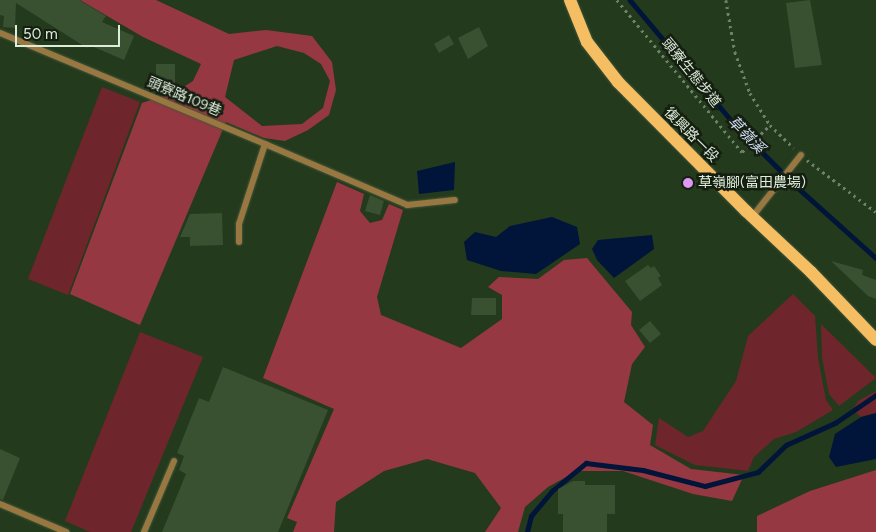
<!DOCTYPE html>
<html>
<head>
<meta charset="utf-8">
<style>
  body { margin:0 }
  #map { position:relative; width:876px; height:532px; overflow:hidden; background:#243a1d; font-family:Figtree,"Noto Sans TC",sans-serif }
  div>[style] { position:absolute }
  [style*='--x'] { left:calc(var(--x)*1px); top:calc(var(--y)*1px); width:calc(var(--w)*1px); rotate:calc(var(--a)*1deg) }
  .green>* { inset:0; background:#6f252c }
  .forest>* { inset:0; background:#963841 }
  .water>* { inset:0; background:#001539 }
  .stream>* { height:4.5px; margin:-2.25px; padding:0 2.25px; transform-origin:2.25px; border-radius:2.25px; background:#001539 }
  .building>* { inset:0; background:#395031 }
  .path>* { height:2.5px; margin-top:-1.25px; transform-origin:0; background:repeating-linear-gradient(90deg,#6f8269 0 2.5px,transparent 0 6.5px) }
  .roads { filter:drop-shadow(0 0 1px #42563b) drop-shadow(0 0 1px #42563b) }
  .service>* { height:6px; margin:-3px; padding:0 3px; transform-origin:3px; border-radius:3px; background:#997741 }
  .primary>* { height:12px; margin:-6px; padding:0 6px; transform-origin:6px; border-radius:6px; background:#f5be62 }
  .dots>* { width:14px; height:14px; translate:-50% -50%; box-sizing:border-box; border:2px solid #141e11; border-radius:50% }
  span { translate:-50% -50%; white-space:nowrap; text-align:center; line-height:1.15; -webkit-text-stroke:5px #141e11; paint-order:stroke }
  .street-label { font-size:14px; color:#deecda }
  .poi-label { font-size:14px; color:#deecda }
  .left { translate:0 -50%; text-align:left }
  .water-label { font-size:15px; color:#cfdcf0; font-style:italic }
  .scale { position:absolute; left:15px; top:25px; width:105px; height:22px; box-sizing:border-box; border:2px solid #deecda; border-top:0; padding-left:6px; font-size:15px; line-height:18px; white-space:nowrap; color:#deecda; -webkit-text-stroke:4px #141e11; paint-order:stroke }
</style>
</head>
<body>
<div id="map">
  <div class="green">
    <i style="clip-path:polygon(102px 87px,140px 102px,68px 295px,28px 279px)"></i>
    <i style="clip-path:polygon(793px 294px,815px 316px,818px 358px,826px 400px,833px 410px,796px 432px,774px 439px,754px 457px,748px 471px,695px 465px,655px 445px,659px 418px,688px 437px,703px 431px,736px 381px,748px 336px)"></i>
    <i style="clip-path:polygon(821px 324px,876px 378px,839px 406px,829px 394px,822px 358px)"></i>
    <i style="clip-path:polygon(140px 332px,203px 357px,131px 532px,90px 532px,65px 521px)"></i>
    <i style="clip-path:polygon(876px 391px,876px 413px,861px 417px,853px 410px,858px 401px)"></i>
  </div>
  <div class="forest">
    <i style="clip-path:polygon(evenodd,80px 0,156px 0,229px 34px,266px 30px,312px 36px,332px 62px,336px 90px,329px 115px,308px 130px,285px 141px,264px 138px,226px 122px,140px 325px,70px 294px,142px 103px,177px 91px,193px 81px,201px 64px,143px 37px,80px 0,277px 46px,304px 53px,321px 64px,330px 81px,323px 108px,302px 124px,262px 126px,225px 97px,234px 60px,277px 46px)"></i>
    <i style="clip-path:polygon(337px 182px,364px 194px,360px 211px,370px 223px,382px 220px,389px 204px,403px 210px,377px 297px,381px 315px,461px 348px,502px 319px,502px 295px,488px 287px,499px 277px,538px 279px,564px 260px,587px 258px,632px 312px,631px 325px,645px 347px,632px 364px,624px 402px,653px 425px,650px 445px,691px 469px,744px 475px,732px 501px,693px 494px,623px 471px,577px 471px,548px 487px,525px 507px,518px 532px,485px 532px,501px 508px,475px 473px,427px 459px,384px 471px,336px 502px,334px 532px,293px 532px,297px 522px,287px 518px,334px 409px,263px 378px)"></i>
    <i style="clip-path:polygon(876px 470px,876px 532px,757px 532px,757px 516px,810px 491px)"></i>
  </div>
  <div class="water">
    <i style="clip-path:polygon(455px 162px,454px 190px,419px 194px,417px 171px)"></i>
    <i style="clip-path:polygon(552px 217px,577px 227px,580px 244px,536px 274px,501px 271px,467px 260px,464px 242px,475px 232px,496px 237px,510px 226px)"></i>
    <i style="clip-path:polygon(652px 235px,654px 249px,614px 278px,597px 260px,592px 249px,598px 240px)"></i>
    <i style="clip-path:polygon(876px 413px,876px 459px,836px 467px,829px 457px,835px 434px,861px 417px)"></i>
  </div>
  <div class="stream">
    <i style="--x:630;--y:0;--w:165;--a:49.9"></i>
    <i style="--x:736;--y:126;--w:86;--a:45"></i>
    <i style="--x:797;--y:187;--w:106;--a:41.9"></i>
    <i style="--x:527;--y:532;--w:16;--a:-76"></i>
    <i style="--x:531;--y:516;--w:33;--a:-50"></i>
    <i style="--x:552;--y:491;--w:44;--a:-39.5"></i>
    <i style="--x:586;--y:463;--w:57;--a:7"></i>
    <i style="--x:643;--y:470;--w:64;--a:14.5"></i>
    <i style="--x:705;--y:486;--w:55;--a:-14.8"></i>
    <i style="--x:758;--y:472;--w:39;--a:-44"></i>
    <i style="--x:786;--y:445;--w:54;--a:-24.2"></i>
    <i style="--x:835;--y:423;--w:50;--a:-34.3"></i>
  </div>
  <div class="building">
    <i style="clip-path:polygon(0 0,79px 0,106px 16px,102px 22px,134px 36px,124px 60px,89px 45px,87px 48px,16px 3px,15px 28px,3px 27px,4px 16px,0 15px)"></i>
    <i style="clip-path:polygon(810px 0,822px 65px,795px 68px,786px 3px)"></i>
    <i style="clip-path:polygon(479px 27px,488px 46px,468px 59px,458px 38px)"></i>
    <i style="clip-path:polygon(449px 35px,454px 44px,439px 53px,434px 44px)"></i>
    <i style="clip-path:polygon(156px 64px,175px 64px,175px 88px,156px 88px)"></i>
    <i style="clip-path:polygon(370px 195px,384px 201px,380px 215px,365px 211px)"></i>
    <i style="clip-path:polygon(222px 213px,223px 245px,190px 246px,190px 237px,180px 237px,190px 214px)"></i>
    <i style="clip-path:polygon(831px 261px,863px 270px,862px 275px,876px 280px,876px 299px,868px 296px)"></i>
    <i style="clip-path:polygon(648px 265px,651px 268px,654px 266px,661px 276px,658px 278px,662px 285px,640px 301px,625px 281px)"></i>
    <i style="clip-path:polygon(472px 298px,496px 298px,496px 315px,471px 315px)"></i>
    <i style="clip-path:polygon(650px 321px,661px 334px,650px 343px,639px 330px)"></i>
    <i style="clip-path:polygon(223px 367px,328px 410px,278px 532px,162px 532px,186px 474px,179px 470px,184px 456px,177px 453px,199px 398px,209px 402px)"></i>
    <i style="clip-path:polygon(0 449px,20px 458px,3px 500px,0 499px)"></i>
    <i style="clip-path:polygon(573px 481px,585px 481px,585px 485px,615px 485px,615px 514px,607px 514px,607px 532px,563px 532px,563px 514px,558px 514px,558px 489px)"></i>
  </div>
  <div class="path">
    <i style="--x:617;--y:0;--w:197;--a:50.6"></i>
    <i style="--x:742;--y:152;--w:39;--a:-44"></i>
    <i style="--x:726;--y:0;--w:53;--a:80.2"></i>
    <i style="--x:735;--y:52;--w:44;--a:69.9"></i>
    <i style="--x:750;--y:93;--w:38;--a:58"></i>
    <i style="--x:770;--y:125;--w:33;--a:44"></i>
    <i style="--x:807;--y:160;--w:86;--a:37"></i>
  </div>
  <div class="roads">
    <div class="service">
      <i style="--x:0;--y:33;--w:287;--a:22.7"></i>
      <i style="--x:265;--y:144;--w:84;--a:108"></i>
      <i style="--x:239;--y:224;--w:18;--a:90"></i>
      <i style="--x:265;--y:144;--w:155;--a:23.2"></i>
      <i style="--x:407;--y:205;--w:48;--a:-5.9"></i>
      <i style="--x:752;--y:217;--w:79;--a:-51.7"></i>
      <i style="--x:0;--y:504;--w:72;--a:23"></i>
      <i style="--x:144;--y:532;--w:77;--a:-67.1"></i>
    </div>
    <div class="primary">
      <i style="--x:570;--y:0;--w:45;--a:68"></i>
      <i style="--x:587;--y:42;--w:51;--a:52.2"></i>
      <i style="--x:618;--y:82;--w:182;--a:45.2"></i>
      <i style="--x:746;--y:211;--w:89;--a:43.2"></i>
      <i style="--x:811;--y:272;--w:94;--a:46.3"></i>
    </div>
  </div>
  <div class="dots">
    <i style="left:688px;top:183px;background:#de98f3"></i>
  </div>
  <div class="street-label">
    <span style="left:691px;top:73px;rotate:51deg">頭寮生態步道</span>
    <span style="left:184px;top:97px;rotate:23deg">頭寮路109巷</span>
    <span style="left:691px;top:135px;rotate:45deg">復興路一段</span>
  </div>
  <div class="poi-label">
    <span class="left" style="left:698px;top:183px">草嶺腳(富田農場)</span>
  </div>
  <div class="water-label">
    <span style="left:746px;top:135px;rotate:46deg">草嶺溪</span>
  </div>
  <div class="scale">50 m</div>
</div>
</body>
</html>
